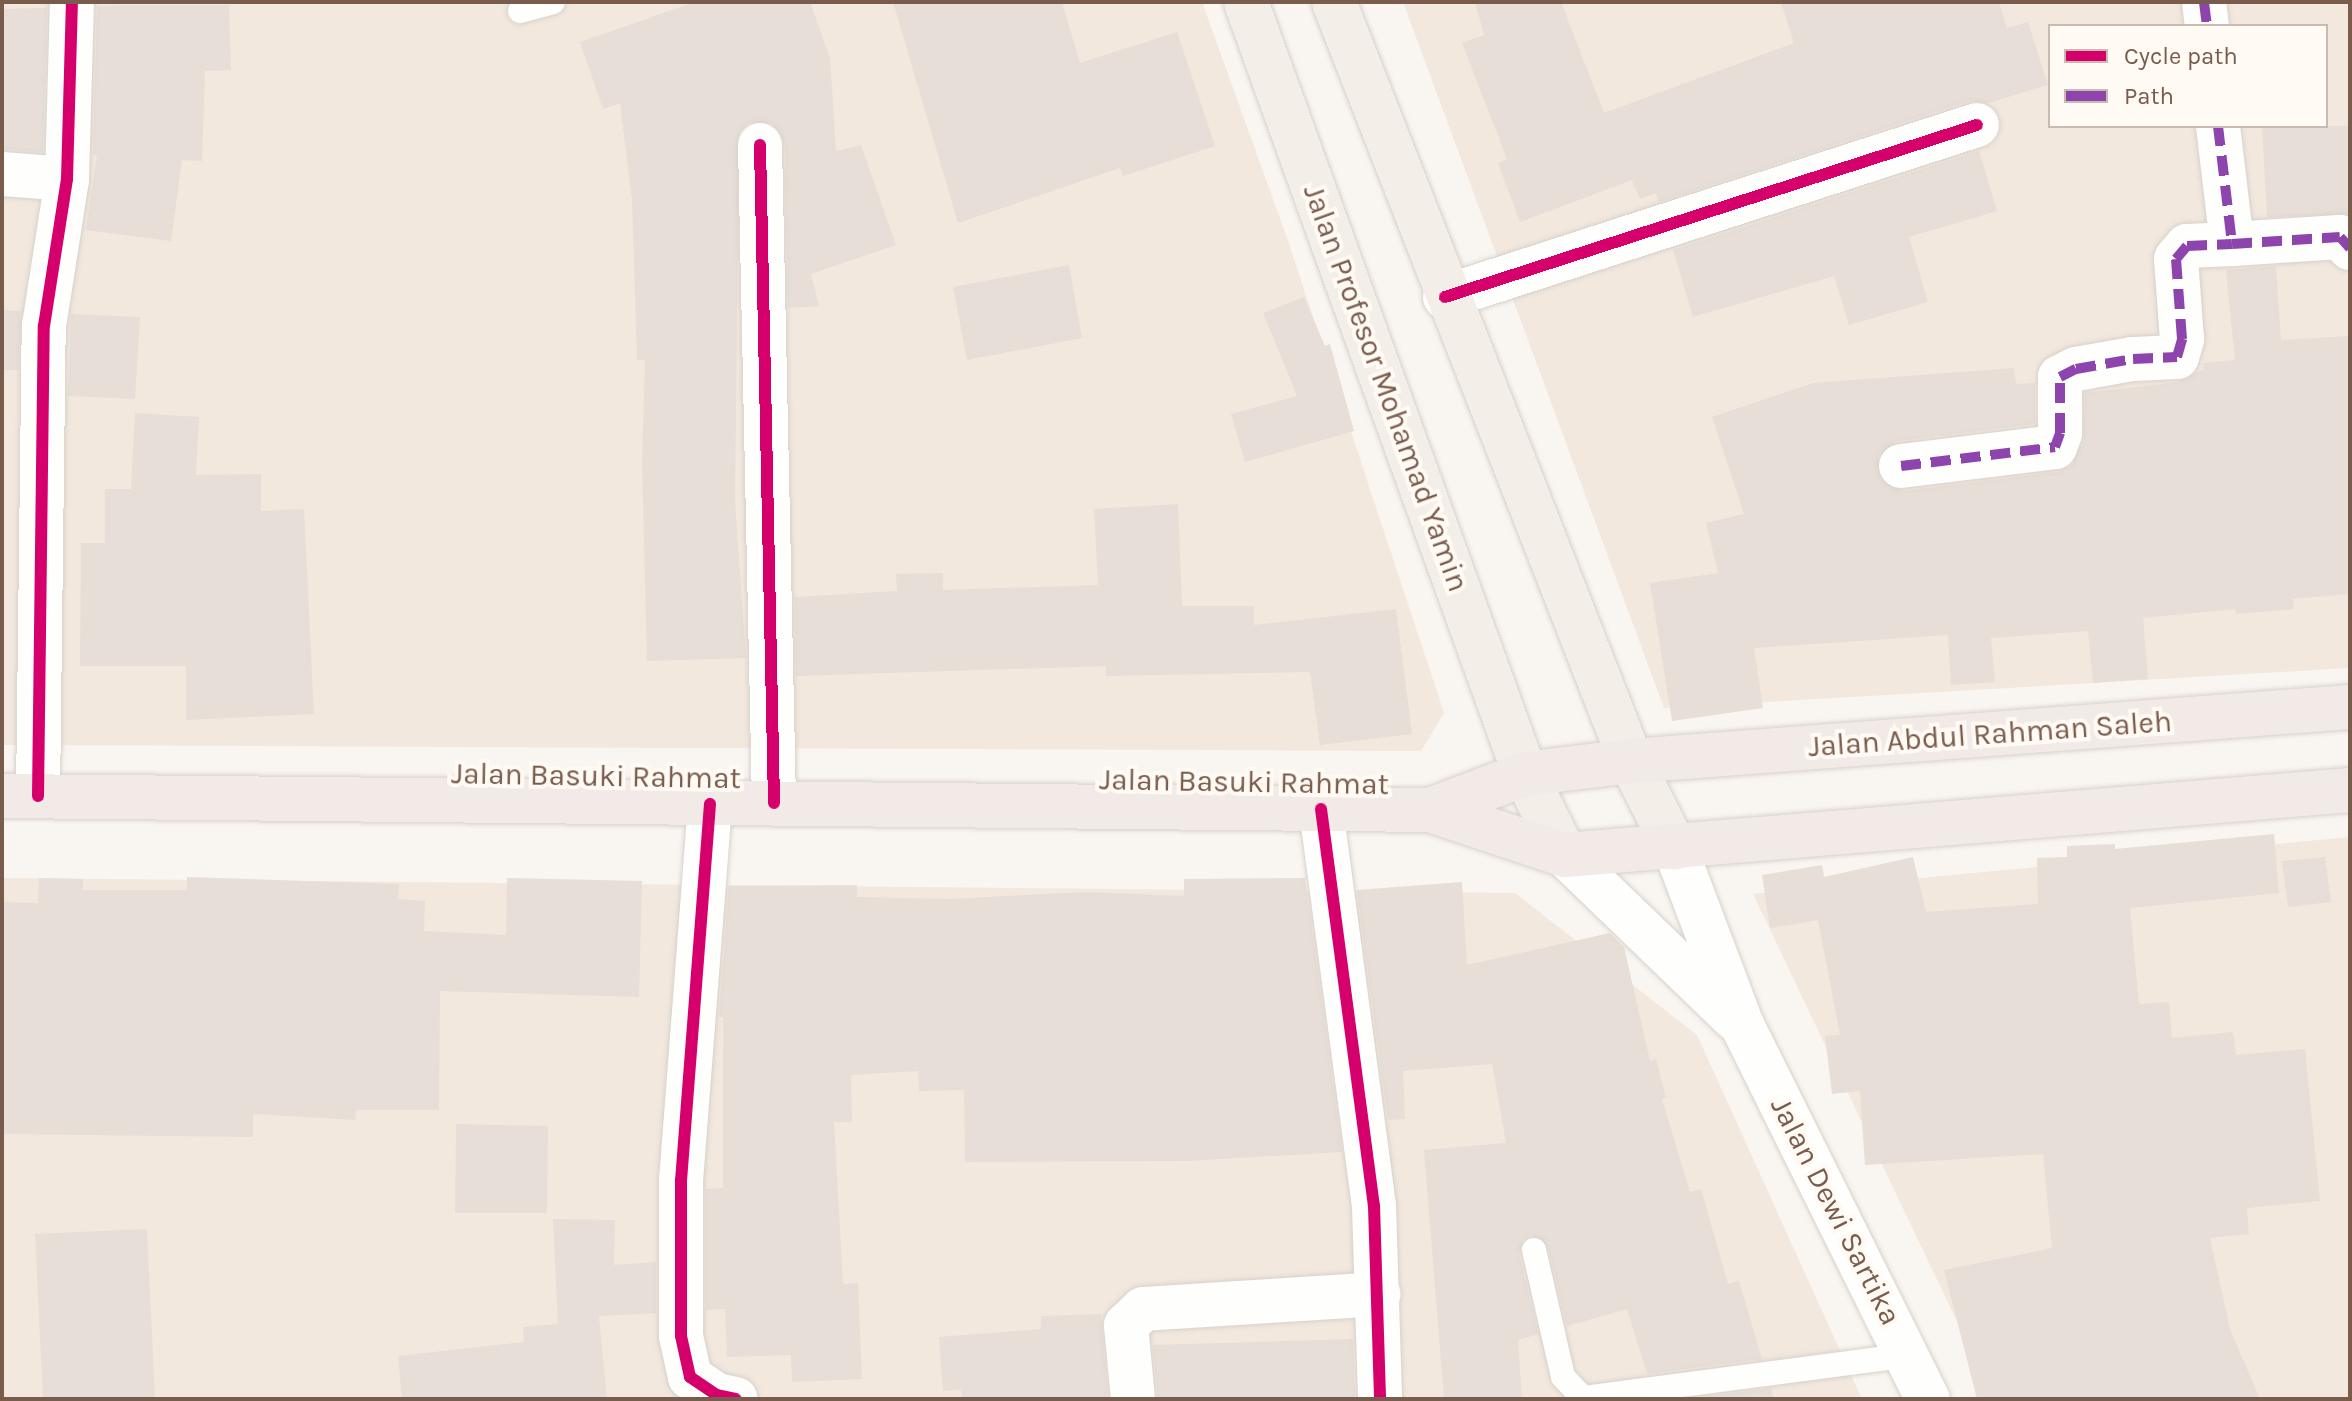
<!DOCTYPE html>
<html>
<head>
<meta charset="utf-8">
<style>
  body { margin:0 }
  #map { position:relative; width:2352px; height:1401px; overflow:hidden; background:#f9f5f0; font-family:Karla,sans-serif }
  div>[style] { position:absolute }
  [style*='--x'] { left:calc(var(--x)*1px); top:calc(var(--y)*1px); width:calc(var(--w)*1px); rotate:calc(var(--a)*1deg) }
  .residential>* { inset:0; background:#f2e8de }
  .building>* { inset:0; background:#e6ded7 }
  .roads { filter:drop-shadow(0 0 2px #d7d1cb) drop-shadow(0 0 2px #d7d1cb) }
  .lane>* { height:24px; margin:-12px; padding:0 12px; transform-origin:12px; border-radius:12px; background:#fefefd }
  .street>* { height:44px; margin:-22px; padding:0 22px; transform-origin:22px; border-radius:22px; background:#fefefd }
  .secondary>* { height:44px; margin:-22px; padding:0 22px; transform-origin:22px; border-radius:22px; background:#fefefd }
  .primary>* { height:44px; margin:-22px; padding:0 22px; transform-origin:22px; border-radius:22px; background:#f3eee8 }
  .highway>* { height:44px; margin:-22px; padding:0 22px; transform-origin:22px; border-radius:22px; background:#f2eae7 }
  .quiet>* { height:10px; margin-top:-5px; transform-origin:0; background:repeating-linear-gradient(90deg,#8e44ad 0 20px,transparent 0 30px) }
  .cycleway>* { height:12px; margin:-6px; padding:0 6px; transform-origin:6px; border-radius:6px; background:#d6006c }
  span { translate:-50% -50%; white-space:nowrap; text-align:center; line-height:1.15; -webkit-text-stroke:8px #fffaf3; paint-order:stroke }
  .street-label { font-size:30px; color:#7a5c4d }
  .frame { position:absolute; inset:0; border:4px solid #7a5c4d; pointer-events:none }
  .legend { position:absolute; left:2048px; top:24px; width:280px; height:104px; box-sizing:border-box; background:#fffaf3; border:2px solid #cabbb1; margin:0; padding:10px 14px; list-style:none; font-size:24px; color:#7a5c4d }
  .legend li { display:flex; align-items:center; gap:16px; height:40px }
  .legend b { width:40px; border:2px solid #cabbb1 }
</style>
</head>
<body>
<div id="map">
  <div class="residential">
    <i style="clip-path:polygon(2px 2px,1202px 2px,1287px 238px,1444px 713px,1421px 751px,2px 745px)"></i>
    <i style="clip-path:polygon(evenodd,1403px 2px,2350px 2px,2350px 668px,1664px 708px,1403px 2px,2050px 26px,2326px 26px,2326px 126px,2050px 126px,2050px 26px)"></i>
    <i style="clip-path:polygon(2350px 837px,2350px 1399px,1994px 1399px,1753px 894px)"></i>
    <i style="clip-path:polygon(2px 878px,1515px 893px,1697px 1035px,1862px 1399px,2px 1399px)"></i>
  </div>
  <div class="building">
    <i style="clip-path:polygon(695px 2px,810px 2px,830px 58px,836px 151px,861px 145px,896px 245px,811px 274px,819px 306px,788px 308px,785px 144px,771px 123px,748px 123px,739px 132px,735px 502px,746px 658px,647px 661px,642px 461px,645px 360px,637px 360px,632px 200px,620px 103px,603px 109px,580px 42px)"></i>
    <i style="clip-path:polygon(893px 2px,1062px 2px,1080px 63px,1177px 32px,1215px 146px,1123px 176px,1120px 168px,958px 223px)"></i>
    <i style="clip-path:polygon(1475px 2px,1561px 2px,1604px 113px,1794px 43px,1781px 2px,1999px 2px,2007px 28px,2028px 22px,2048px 85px,1988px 103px,1969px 101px,1659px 202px,1656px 193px,1640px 199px,1632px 180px,1520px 222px,1498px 163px,1507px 159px,1462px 43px,1484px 35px)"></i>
    <i style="clip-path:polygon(130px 5px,229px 5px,231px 70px,205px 71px,202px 161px,182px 160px,171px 241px,86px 230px,97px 155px,93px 155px,97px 6px)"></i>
    <i style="clip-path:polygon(47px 8px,43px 152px,2px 149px,2px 9px)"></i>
    <i style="clip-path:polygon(2262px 126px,2350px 126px,2350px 214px,2267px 217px)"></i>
    <i style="clip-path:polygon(1979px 151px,1997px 211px,1909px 237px,1928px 302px,1849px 325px,1834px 276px,1693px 317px,1673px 250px)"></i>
    <i style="clip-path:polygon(1069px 265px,1082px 338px,967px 360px,953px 287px)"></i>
    <i style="clip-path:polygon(2276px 266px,2281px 340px,2350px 336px,2350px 594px,2293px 599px,2294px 609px,2236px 614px,2235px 609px,2143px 618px,2148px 679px,2093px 683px,2088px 631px,1991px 638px,1995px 682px,1951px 685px,1948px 635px,1754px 648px,1763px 708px,1672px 721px,1650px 583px,1718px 573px,1706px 523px,1744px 514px,1712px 417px,1813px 383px,2014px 368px,2016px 384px,2035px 383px,2035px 424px,1897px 441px,1878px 456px,1881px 480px,1904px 491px,2058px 472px,2071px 466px,2084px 441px,2085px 393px,2179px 382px,2204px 369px,2203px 363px,2235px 360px,2226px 270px)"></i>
    <i style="clip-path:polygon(1304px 297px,1325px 346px,1330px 344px,1354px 431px,1245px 462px,1231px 414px,1297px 396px,1263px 313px)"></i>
    <i style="clip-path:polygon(2px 310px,21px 311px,18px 370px,2px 370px)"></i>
    <i style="clip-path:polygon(71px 314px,140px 317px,135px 399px,68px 396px)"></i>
    <i style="clip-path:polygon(135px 413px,199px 417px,196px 475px,261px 474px,261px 511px,304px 509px,314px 714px,186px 720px,186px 666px,80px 666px,81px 543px,105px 543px,105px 489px,131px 489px)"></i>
    <i style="clip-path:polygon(1178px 504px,1182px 606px,1254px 606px,1254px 625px,1396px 609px,1412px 734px,1320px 745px,1310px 672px,1106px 676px,1106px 666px,796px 676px,795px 597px,897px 591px,896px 574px,943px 573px,943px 590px,1098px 585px,1094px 509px)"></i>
    <i style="clip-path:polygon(2274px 834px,2279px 893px,2130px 908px,2139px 1004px,2169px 1002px,2172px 1038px,2233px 1032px,2236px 1055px,2305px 1049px,2320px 1201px,2247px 1208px,2249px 1234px,2210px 1238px,2230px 1329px,2260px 1399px,1977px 1399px,1944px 1270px,2052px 1248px,2043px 1154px,1865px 1165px,1860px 1091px,1832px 1094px,1825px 1036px,1840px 1035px,1818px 920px,1770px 928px,1762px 875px,1822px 865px,1824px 877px,1913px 857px,1926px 912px,2038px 904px,2037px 858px,2067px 857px,2067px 846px,2115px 844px,2115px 849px)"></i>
    <i style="clip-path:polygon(2325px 857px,2331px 902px,2288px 907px,2282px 861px)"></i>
    <i style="clip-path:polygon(187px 877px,399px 884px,398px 899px,425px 901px,424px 931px,506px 935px,507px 878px,642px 881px,639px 997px,440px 991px,439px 1110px,356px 1110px,355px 1120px,253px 1114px,253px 1137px,2px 1134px,2px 902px,38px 903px,39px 878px,83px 879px,83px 890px,187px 890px)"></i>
    <i style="clip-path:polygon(1305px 878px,1342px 1152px,1186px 1161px,965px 1162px,964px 1090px,919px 1091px,918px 1071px,851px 1075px,852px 1122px,834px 1122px,843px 1284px,858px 1283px,862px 1379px,792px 1382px,791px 1355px,727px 1357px,725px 1309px,706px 1310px,706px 1189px,723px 1188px,723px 1017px,719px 1017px,729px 886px,857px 885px,857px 897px,950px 899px,1086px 892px,1184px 896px,1184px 879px)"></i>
    <i style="clip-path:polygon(1462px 882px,1467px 965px,1610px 933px,1624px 947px,1650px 1061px,1656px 1059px,1666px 1098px,1662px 1099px,1690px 1192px,1701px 1189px,1728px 1284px,1739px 1281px,1762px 1359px,1647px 1374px,1627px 1309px,1567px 1326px,1548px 1246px,1531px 1235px,1523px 1240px,1519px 1253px,1538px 1334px,1518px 1340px,1522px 1399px,1444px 1399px,1424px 1150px,1506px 1143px,1492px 1064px,1403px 1071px,1405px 1119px,1388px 1120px,1357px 890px)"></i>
    <i style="clip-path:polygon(456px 1124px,548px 1126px,547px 1213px,455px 1213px)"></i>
    <i style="clip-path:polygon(553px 1219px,615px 1220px,614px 1265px,656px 1262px,656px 1313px,599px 1316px,607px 1399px,402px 1399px,398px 1356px,524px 1342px,523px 1327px,558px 1324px)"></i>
    <i style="clip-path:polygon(147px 1229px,155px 1399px,43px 1399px,35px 1234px)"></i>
    <i style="clip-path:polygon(1101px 1314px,1108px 1399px,962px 1399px,961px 1390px,943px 1391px,939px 1337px,1041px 1329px,1041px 1316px)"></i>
    <i style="clip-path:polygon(1353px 1339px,1355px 1399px,1158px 1399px,1153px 1345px)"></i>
    <i style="clip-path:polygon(1771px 1388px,1774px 1399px,1690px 1399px)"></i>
  </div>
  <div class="roads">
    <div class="lane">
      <i style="--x:520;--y:11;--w:34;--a:-15"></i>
      <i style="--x:1534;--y:1250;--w:130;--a:77.1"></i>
      <i style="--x:1563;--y:1377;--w:29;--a:46"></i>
      <i style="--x:1583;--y:1398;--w:329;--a:-7.5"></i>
    </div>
    <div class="street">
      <i style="--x:2204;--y:2;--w:24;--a:83"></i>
      <i style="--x:2218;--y:126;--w:119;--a:83.2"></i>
      <i style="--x:2232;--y:244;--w:108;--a:-3.7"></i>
      <i style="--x:2340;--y:237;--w:15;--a:48"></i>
      <i style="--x:760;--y:145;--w:658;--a:88.78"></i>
      <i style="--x:2;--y:174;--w:65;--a:4.4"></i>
      <i style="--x:1445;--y:297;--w:559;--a:-17.92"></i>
      <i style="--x:1901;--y:466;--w:155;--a:-7"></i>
      <i style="--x:2055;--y:447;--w:15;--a:-70"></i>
      <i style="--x:2060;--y:433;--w:56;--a:-90"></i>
      <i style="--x:2060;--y:377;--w:18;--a:-27"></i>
      <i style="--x:2076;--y:369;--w:58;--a:-10"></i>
      <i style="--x:2133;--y:359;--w:44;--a:-2.6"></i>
      <i style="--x:2177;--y:357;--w:19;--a:-74"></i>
      <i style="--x:2182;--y:339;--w:80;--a:-94.3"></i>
      <i style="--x:2176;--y:259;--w:17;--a:-50"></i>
      <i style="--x:2187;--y:246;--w:45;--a:-2.5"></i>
      <i style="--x:38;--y:796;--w:470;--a:-89.3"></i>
      <i style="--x:44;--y:326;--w:149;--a:-81.1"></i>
      <i style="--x:67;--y:179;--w:177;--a:-88.4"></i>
      <i style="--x:710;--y:804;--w:377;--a:94.4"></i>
      <i style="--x:681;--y:1180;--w:156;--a:90"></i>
      <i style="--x:681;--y:1336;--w:42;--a:77.6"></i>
      <i style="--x:690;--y:1377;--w:32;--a:34"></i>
      <i style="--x:717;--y:1395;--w:19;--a:12"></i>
      <i style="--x:1321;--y:809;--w:401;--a:82.4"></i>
      <i style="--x:1374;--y:1206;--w:193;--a:88.2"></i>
      <i style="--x:1133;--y:1399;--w:74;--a:-95.4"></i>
      <i style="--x:1126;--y:1325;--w:23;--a:-43"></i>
      <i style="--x:1143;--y:1309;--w:236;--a:-3.6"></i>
    </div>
    <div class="secondary">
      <i style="--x:1675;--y:848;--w:189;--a:69.3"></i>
      <i style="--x:1742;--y:1025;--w:418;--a:63.6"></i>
      <i style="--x:1565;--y:855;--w:235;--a:44"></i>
    </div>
    <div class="primary">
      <i style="--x:1246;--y:2;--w:821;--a:70.13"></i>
      <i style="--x:1525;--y:774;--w:90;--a:63.7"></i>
      <i style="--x:1334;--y:2;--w:815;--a:68.63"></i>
      <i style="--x:1631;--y:761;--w:97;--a:63.2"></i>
    </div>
    <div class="highway">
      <i style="--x:2;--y:796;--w:1428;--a:0.56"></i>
      <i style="--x:1430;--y:810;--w:142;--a:18.4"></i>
      <i style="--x:1565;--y:855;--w:788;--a:-4.73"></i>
      <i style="--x:1430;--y:810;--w:102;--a:-20.8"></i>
      <i style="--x:1525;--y:774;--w:107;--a:-7"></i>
      <i style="--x:1631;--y:761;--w:721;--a:-4.3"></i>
    </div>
  </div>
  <div class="quiet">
    <i style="--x:2204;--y:2;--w:24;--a:83"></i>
    <i style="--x:2218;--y:126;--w:119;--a:83.2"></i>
    <i style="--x:2232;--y:244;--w:108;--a:-3.7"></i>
    <i style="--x:2340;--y:237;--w:15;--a:48"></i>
    <i style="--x:1901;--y:466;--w:155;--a:-7"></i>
    <i style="--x:2055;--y:447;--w:15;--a:-70"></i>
    <i style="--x:2060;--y:433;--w:56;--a:-90"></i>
    <i style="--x:2060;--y:377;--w:18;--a:-27"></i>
    <i style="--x:2076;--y:369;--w:58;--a:-10"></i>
    <i style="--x:2133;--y:359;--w:44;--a:-2.6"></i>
    <i style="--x:2177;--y:357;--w:19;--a:-74"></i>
    <i style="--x:2182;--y:339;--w:80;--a:-94.3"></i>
    <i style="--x:2176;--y:259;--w:17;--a:-50"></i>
    <i style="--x:2187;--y:246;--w:45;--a:-2.5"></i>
  </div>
  <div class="cycleway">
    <i style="--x:760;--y:145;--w:658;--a:88.78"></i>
    <i style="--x:1445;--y:297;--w:559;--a:-17.92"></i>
    <i style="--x:38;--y:796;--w:470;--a:-89.3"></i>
    <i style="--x:44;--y:326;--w:149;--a:-81.1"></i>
    <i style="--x:67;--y:179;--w:177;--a:-88.4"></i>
    <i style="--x:710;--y:804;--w:377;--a:94.4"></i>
    <i style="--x:681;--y:1180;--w:156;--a:90"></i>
    <i style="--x:681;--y:1336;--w:42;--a:77.6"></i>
    <i style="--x:690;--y:1377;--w:32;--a:34"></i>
    <i style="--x:717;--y:1395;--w:19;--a:12"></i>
    <i style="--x:1321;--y:809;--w:401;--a:82.4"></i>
    <i style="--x:1374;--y:1206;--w:193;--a:88.2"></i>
  </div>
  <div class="street-label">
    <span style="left:1386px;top:388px;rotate:70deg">Jalan Profesor Mohamad Yamin</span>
    <span style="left:1990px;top:734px;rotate:-4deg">Jalan Abdul Rahman Saleh</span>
    <span style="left:596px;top:776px;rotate:1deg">Jalan Basuki Rahmat</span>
    <span style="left:1244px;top:782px;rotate:1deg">Jalan Basuki Rahmat</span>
    <span style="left:1836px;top:1211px;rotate:63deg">Jalan Dewi Sartika</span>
  </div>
  <div class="frame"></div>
  <ul class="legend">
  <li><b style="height:10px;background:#d6006c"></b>Cycle path</li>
  <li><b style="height:10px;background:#8e44ad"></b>Path</li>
  </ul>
</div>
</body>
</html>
